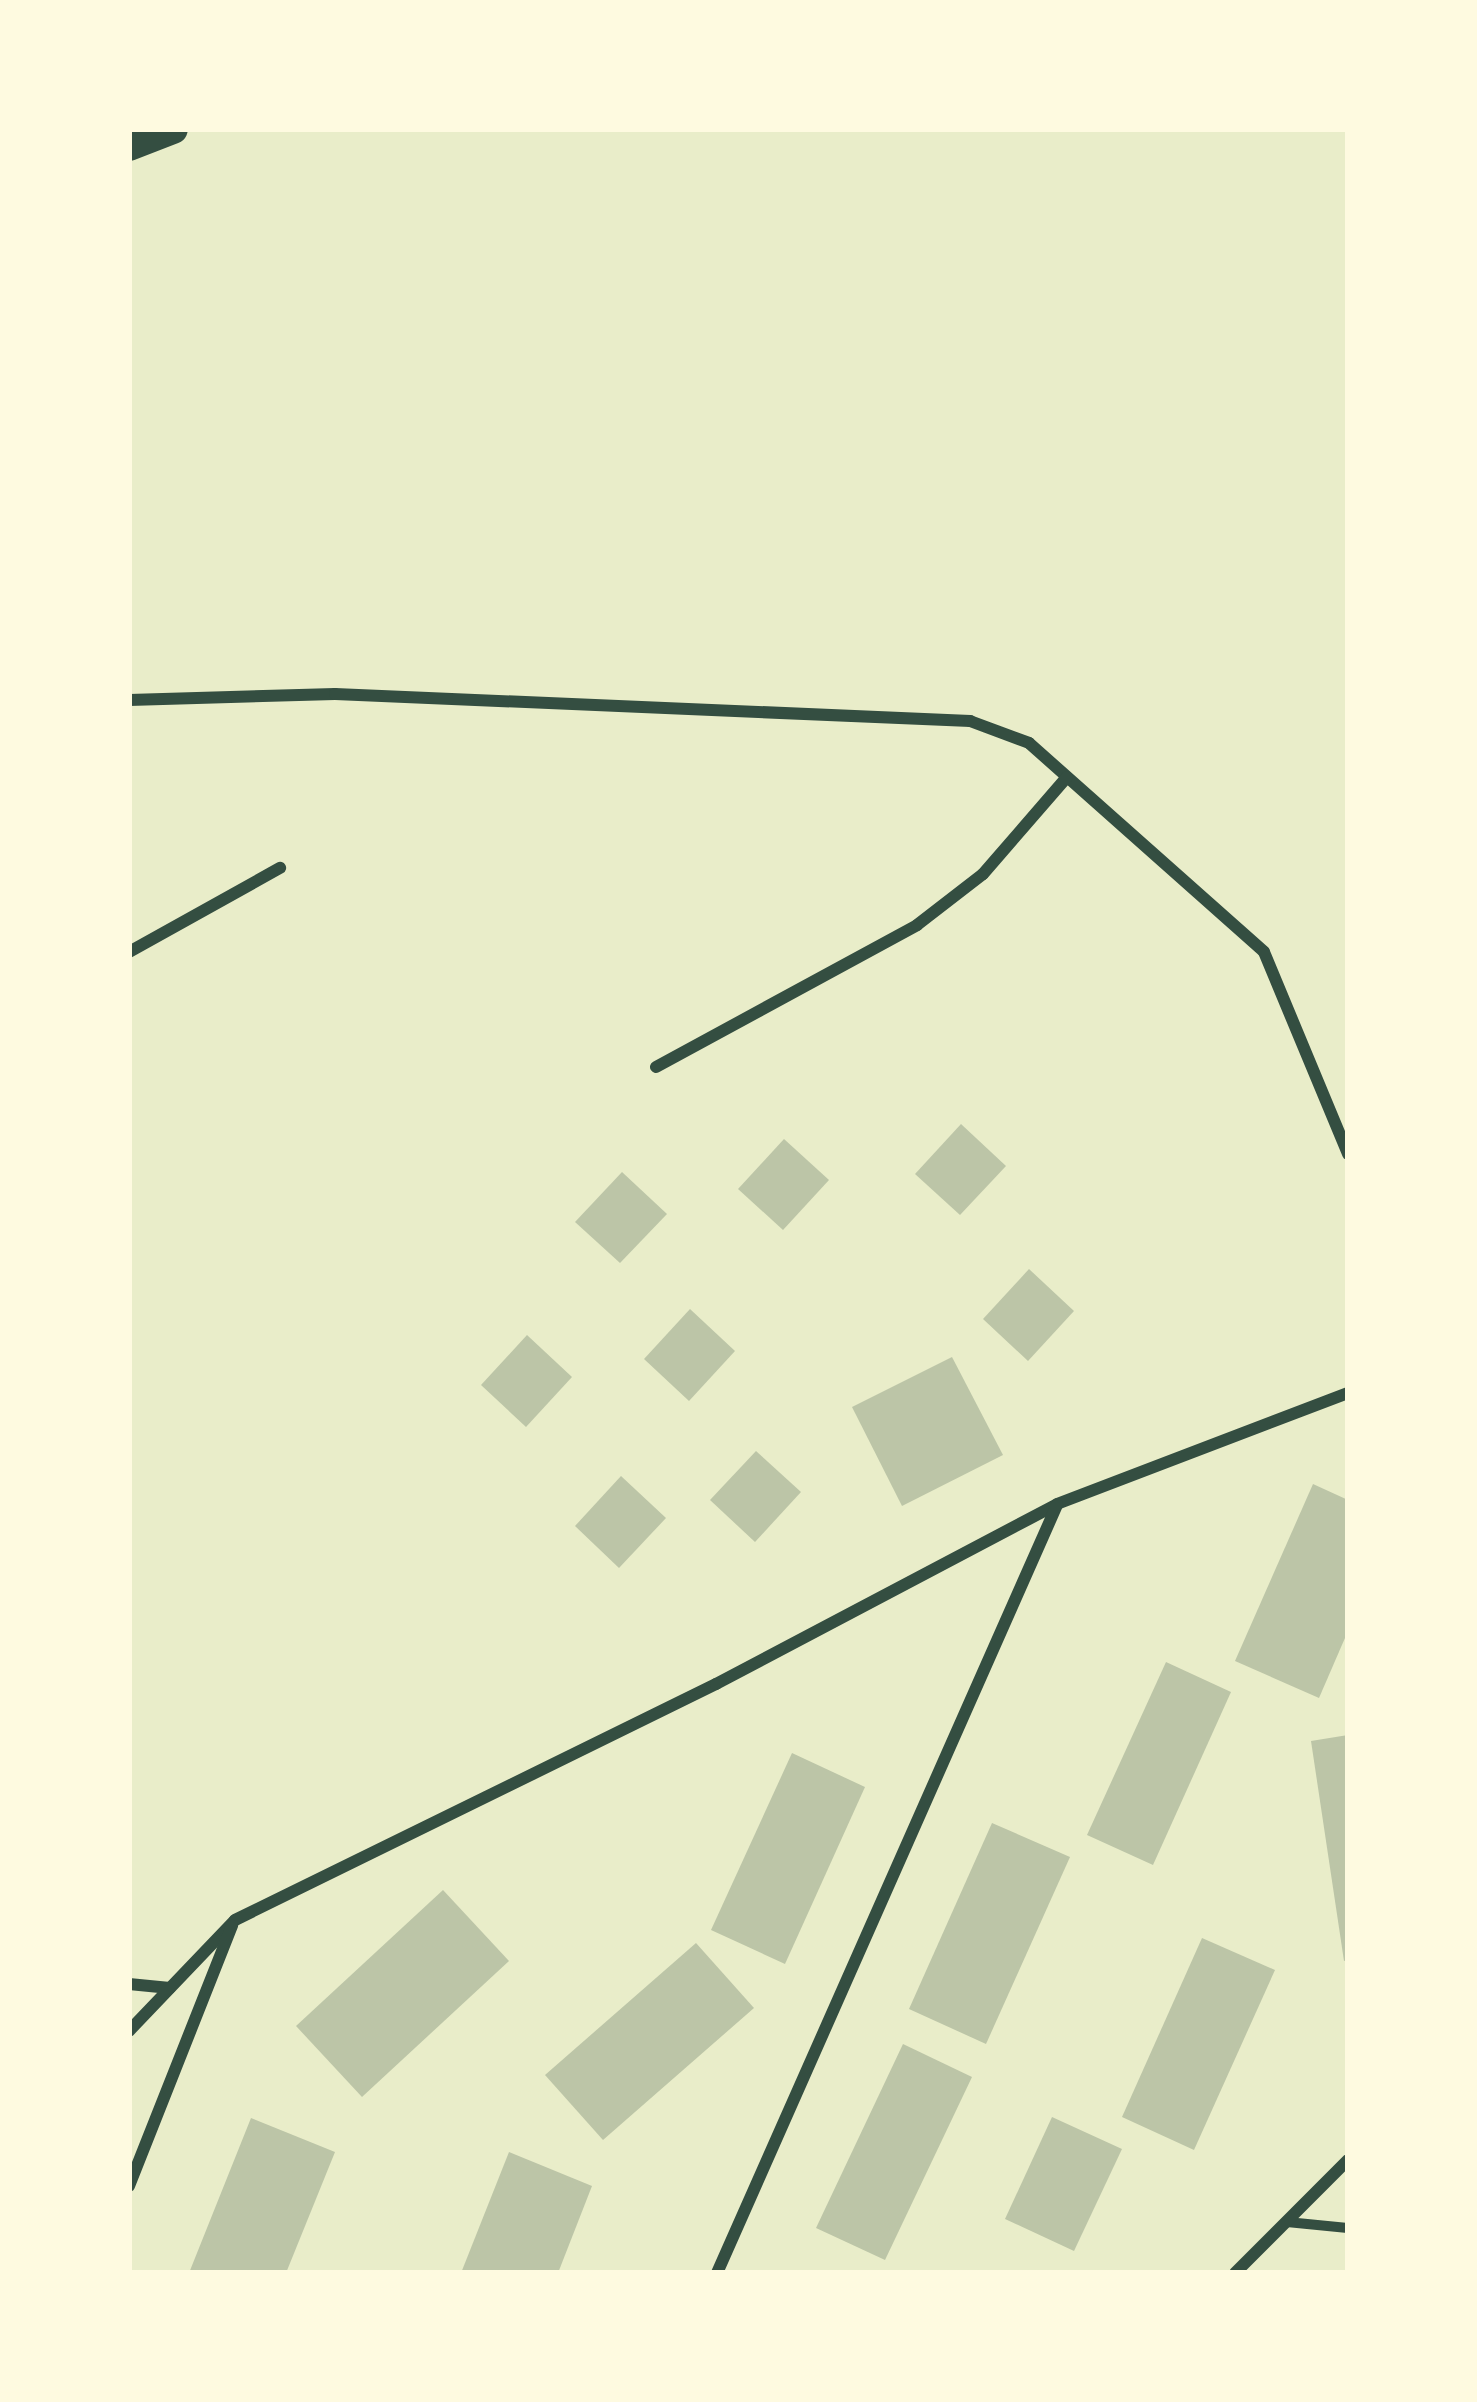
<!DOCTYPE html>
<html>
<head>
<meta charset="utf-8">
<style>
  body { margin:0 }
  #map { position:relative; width:1477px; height:2402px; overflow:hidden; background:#e9edc9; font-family:"Times New Roman",serif }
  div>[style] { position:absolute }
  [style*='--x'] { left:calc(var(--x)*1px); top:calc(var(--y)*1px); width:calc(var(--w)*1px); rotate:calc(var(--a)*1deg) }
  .building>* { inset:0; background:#bcc5a7 }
  .pedestrian>* { height:10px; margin:-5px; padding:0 5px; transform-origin:5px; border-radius:5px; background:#344e41 }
  .minor>* { height:12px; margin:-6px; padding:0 6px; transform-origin:6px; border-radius:6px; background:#344e41 }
  .primary>* { height:30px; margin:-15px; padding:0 15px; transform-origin:15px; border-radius:15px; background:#344e41 }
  span { translate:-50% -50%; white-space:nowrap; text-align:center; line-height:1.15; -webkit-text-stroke:9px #fefae0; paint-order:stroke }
  .frame { position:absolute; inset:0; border:132px solid #fefae0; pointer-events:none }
</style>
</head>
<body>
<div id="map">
  <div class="building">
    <i style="clip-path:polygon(961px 1124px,1006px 1166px,960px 1215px,915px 1174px)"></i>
    <i style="clip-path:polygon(784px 1139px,829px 1180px,783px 1230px,738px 1189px)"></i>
    <i style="clip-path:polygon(622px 1172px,667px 1214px,620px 1263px,575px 1222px)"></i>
    <i style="clip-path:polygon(1029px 1269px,1074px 1311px,1028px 1361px,983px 1319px)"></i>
    <i style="clip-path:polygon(690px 1309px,735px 1351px,689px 1401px,644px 1359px)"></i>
    <i style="clip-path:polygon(527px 1335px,572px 1377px,526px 1427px,481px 1385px)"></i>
    <i style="clip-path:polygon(952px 1357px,1003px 1455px,902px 1506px,852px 1407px)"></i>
    <i style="clip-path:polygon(756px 1451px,801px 1492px,755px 1542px,710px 1500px)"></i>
    <i style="clip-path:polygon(621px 1476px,666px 1518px,619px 1568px,575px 1526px)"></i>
    <i style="clip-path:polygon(1313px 1484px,1348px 1500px,1348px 1631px,1319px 1698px,1235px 1661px)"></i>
    <i style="clip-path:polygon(1166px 1662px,1231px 1692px,1153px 1865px,1087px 1835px)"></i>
    <i style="clip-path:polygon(1348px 1735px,1348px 1960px,1344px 1961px,1311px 1741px)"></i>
    <i style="clip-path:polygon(792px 1753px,865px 1787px,785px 1964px,711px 1930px)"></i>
    <i style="clip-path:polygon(992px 1823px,1070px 1857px,986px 2044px,909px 2009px)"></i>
    <i style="clip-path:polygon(443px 1890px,509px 1961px,362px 2097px,296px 2026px)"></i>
    <i style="clip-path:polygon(1202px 1938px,1275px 1970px,1194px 2150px,1122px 2117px)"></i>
    <i style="clip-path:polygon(696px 1943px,754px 2008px,603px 2140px,545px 2075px)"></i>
    <i style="clip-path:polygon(903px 2044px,972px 2077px,885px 2260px,816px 2228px)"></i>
    <i style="clip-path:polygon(1052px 2117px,1122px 2149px,1074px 2251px,1005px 2219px)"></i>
    <i style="clip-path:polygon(251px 2118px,335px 2152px,286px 2273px,189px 2273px)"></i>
    <i style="clip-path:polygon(509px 2152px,592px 2186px,558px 2273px,461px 2273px)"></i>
  </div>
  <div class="pedestrian">
    <i style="--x:1287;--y:2222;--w:61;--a:5.6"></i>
  </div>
  <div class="minor">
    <i style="--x:129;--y:700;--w:206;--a:-1.7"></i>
    <i style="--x:335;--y:694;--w:636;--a:2.43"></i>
    <i style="--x:970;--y:721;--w:63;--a:20.4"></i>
    <i style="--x:1029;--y:743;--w:314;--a:41.6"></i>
    <i style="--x:1264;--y:952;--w:219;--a:67.4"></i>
    <i style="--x:129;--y:952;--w:173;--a:-29.1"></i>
    <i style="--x:656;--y:1067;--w:297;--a:-28.5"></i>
    <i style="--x:917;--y:925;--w:83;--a:-37.7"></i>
    <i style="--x:983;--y:874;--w:128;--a:-49.1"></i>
    <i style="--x:129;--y:1984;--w:41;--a:5.6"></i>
    <i style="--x:129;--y:2031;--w:153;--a:-46.3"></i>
    <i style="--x:235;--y:1920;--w:536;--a:-26.13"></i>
    <i style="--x:716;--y:1684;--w:386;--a:-27.8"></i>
    <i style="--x:1057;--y:1504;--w:311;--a:-20.9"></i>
    <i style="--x:129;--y:2186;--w:280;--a:-68.4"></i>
    <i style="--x:717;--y:2273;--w:840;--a:-66.12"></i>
    <i style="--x:1235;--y:2273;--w:160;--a:-45"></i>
  </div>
  <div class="primary">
    <i style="--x:129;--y:146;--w:47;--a:-21.1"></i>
  </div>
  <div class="frame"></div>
</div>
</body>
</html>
